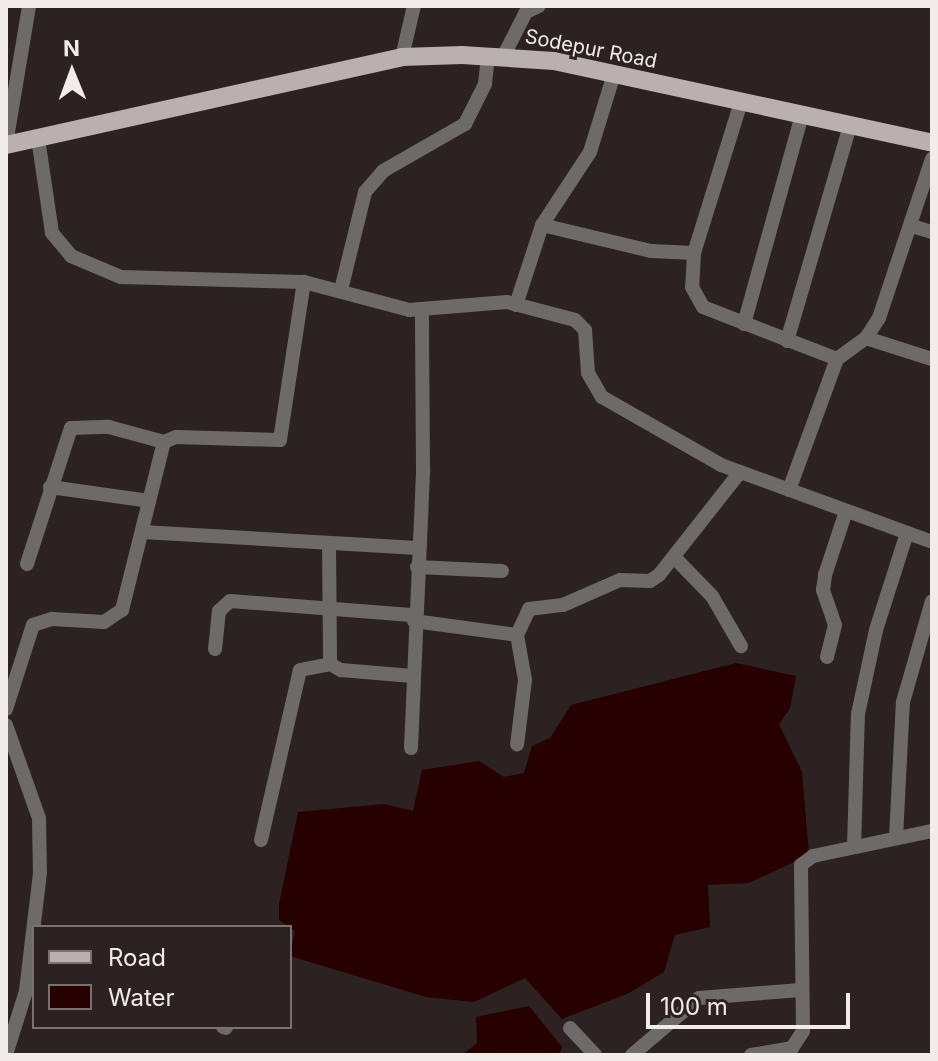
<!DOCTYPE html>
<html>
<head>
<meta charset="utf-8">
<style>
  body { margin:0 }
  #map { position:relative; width:938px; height:1061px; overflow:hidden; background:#2b2221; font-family:Inter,sans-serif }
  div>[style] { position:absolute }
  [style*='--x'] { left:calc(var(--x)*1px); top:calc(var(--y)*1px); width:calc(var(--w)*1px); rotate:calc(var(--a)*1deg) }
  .water>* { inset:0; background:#270001 }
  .minor>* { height:14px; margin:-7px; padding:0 7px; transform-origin:7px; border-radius:7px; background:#6f6a6a }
  .major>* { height:18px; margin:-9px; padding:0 9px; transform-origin:9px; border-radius:9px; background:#bbb0b0 }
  span { translate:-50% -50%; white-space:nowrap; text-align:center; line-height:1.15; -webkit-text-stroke:6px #2b2221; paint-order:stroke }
  .street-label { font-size:20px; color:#f1ebea }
  .frame { position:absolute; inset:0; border:8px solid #f1ebea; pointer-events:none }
  .legend { position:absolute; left:32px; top:925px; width:260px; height:104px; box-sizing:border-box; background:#2b2221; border:2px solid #7a7271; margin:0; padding:10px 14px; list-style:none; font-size:24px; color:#f1ebea }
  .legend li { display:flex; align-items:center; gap:16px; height:40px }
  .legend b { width:40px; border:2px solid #7a7271 }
  .north { position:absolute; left:32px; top:32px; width:80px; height:80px; -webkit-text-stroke:6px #2b2221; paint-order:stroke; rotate:359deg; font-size:22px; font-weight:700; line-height:32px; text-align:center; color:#f1ebea }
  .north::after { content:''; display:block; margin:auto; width:28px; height:36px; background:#f1ebea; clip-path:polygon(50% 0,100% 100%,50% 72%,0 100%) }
  .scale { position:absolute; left:646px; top:993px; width:204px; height:36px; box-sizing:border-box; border:4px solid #f1ebea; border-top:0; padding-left:10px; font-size:24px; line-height:28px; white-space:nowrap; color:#f1ebea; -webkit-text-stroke:6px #2b2221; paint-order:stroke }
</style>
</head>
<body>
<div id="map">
  <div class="water">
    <i style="clip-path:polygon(736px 663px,796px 676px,790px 708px,779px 724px,802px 772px,809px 855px,749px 883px,708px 885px,710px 927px,675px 935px,664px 972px,629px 993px,562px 1019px,525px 978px,474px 1002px,426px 997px,290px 956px,295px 931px,279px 920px,279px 904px,298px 812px,384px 804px,413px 811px,422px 770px,479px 761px,504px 777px,524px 773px,532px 746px,550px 738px,571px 705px)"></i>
    <i style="clip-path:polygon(529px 1006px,562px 1047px,559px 1055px,462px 1055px,477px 1043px,476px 1017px)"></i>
  </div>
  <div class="minor">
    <i style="--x:504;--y:55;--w:48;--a:-62.9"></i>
    <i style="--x:526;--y:12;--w:14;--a:-25"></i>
    <i style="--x:402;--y:57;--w:52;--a:-76.8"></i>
    <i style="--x:38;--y:138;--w:96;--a:81.6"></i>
    <i style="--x:52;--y:233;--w:30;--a:50"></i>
    <i style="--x:71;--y:256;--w:54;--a:22.8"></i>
    <i style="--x:121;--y:277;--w:183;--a:1.6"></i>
    <i style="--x:304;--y:282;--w:109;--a:14.9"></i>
    <i style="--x:409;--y:310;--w:98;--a:-4.7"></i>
    <i style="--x:507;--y:302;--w:70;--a:14.8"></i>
    <i style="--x:575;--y:320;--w:14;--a:45"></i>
    <i style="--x:585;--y:330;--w:43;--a:86"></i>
    <i style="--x:588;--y:373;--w:28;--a:60"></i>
    <i style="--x:602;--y:397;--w:137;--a:29.7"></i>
    <i style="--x:721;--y:465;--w:225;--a:20"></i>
    <i style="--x:6;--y:144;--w:140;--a:-80.5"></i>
    <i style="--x:542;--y:225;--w:87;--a:-56.7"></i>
    <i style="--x:590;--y:152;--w:82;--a:-72.9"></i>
    <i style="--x:912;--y:226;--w:21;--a:17"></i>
    <i style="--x:694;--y:253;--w:34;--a:93"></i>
    <i style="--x:692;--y:287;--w:23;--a:61"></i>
    <i style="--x:703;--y:307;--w:144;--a:21.2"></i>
    <i style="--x:341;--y:290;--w:101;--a:-76.2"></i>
    <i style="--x:365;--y:192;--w:28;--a:-49"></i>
    <i style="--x:383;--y:171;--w:95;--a:-29.8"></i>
    <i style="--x:465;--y:124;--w:45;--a:-63.4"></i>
    <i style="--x:485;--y:84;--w:28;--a:-84"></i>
    <i style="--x:516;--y:305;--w:84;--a:-72"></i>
    <i style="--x:542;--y:225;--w:112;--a:13.4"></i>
    <i style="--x:651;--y:251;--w:43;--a:2.7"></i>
    <i style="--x:694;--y:253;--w:158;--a:-72.7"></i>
    <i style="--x:744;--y:324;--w:217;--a:-74.5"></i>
    <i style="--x:866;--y:338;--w:69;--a:17.7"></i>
    <i style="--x:787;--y:341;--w:225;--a:-73.7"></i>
    <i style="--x:50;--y:487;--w:100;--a:8"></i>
    <i style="--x:789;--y:490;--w:140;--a:-69.9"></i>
    <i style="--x:837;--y:359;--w:36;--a:-36"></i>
    <i style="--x:866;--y:338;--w:24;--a:-57"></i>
    <i style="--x:879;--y:318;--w:168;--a:-71.6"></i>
    <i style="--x:142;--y:532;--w:276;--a:3.3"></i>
    <i style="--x:329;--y:543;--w:121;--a:89.5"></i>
    <i style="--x:330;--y:664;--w:13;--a:29"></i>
    <i style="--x:341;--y:670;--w:71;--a:4.8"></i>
    <i style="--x:675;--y:558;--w:53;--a:45.8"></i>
    <i style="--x:712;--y:596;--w:58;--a:59.9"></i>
    <i style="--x:27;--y:564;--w:143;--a:-72.1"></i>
    <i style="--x:71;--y:428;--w:38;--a:-2"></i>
    <i style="--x:109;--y:427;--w:57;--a:15.3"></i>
    <i style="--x:417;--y:567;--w:85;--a:2.7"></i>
    <i style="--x:414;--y:621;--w:104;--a:7.7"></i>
    <i style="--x:517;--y:635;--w:46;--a:79.9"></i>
    <i style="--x:525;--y:680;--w:65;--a:97"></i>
    <i style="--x:517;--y:635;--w:29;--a:-65"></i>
    <i style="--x:529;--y:609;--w:34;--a:-7"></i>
    <i style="--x:563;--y:605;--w:62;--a:-23.7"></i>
    <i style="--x:620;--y:580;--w:30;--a:2"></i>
    <i style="--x:650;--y:581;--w:11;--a:-34"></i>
    <i style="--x:659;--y:575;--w:131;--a:-51.8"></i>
    <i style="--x:215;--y:649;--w:38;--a:-84"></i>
    <i style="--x:219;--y:611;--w:15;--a:-42"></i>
    <i style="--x:230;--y:601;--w:185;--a:4.4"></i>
    <i style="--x:827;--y:657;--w:33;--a:-76"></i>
    <i style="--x:835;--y:625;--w:37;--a:-109"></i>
    <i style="--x:823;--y:590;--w:15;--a:-82"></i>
    <i style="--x:825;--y:575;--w:67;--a:-71.8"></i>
    <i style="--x:6;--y:709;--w:88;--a:-72.2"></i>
    <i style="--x:33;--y:625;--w:20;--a:-18"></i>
    <i style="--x:52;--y:619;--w:52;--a:3.3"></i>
    <i style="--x:104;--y:622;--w:22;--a:-34"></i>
    <i style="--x:122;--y:610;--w:173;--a:-76"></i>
    <i style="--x:164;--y:442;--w:13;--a:-23"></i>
    <i style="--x:176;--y:437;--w:104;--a:1.7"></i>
    <i style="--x:280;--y:440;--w:160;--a:-81.4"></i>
    <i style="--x:6;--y:725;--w:99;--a:70.5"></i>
    <i style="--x:39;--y:818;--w:55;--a:89"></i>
    <i style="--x:40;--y:873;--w:119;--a:96.8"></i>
    <i style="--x:26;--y:991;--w:67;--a:107.4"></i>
    <i style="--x:411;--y:748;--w:279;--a:-87.5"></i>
    <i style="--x:423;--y:469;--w:160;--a:-90.4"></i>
    <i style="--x:896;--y:838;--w:136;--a:-87.1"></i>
    <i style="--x:903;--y:702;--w:105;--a:-74"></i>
    <i style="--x:261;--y:840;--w:174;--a:-77.1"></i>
    <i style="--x:300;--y:670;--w:31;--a:-11"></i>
    <i style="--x:854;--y:847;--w:133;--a:-88.3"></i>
    <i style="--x:858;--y:714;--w:86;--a:-77.9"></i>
    <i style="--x:876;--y:630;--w:102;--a:-72.3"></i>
    <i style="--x:223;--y:1027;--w:3;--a:18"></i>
    <i style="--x:570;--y:1028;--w:37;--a:47"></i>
    <i style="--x:632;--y:1055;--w:88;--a:-40.4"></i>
    <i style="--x:699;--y:998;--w:102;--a:-4.5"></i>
    <i style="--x:751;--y:1055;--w:42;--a:-9.7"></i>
    <i style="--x:792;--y:1048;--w:20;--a:-57"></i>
    <i style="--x:803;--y:1031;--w:166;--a:-90.7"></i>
    <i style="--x:801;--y:865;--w:15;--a:-37"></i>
    <i style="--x:813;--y:856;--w:122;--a:-11.9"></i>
  </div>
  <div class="major">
    <i style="--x:6;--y:145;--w:406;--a:-12.5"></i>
    <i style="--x:402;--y:57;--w:60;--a:-1.9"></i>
    <i style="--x:462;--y:55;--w:92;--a:3.7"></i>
    <i style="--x:554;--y:61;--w:387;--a:12.2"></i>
  </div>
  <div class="street-label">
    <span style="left:591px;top:49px;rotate:11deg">Sodepur Road</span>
  </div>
  <div class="frame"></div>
  <ul class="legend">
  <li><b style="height:10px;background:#bbb0b0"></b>Road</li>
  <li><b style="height:22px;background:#270001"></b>Water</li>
  </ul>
  <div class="north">N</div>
  <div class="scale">100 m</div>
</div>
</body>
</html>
